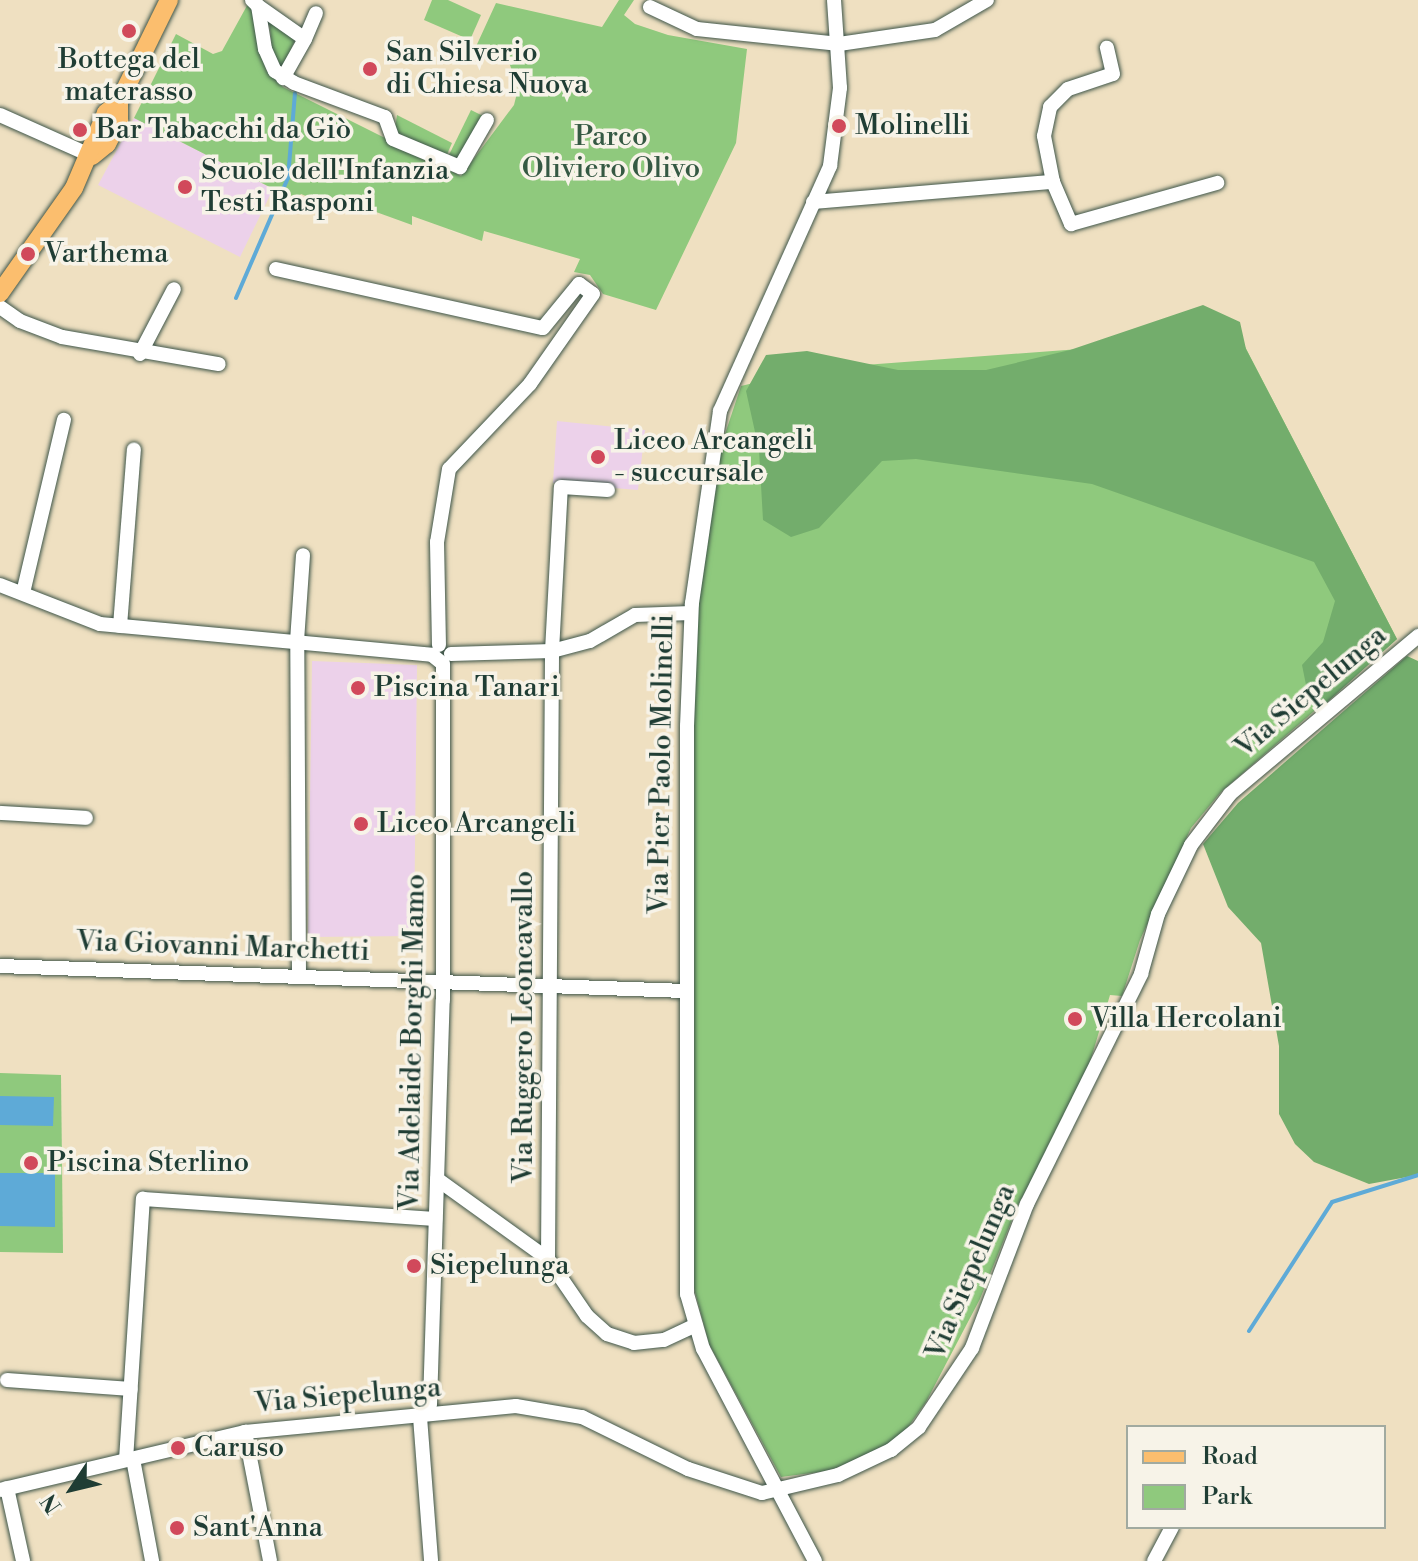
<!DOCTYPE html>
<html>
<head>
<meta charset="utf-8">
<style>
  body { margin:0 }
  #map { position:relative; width:1418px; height:1561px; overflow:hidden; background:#efe0c1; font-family:"Libre Bodoni",serif }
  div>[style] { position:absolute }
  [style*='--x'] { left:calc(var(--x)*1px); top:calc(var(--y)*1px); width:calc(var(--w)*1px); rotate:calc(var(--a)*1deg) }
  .built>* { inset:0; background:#ecd1ea }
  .green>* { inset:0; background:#8fc97d }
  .forest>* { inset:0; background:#73ad6c }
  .water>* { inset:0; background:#5eaad7 }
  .stream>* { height:4px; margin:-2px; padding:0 2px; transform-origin:2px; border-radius:2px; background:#5eaad7 }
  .roads { filter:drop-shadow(0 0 2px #3e5549) drop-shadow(0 0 2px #3e5549) }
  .minor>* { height:14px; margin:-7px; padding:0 7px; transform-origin:7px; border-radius:7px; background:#fff }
  .major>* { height:18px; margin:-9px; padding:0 9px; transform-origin:9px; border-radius:9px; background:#fbbe6e }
  .dots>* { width:22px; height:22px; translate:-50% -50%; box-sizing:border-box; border:4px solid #f7f3e8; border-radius:50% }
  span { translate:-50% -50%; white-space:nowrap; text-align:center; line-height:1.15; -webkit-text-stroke:7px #f7f3e8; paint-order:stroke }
  .poi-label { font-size:28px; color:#1f3d34 }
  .left { translate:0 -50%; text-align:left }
  .park-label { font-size:28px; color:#355943 }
  .street-label { font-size:28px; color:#1f3d34 }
  .legend { position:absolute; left:1126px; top:1425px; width:260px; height:104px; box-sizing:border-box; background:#f7f3e8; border:2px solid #a1aaa0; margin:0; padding:10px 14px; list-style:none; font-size:24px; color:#1f3d34 }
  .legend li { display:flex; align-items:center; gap:16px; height:40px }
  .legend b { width:40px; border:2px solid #a1aaa0 }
  .north { position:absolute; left:32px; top:1449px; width:80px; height:80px; -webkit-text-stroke:6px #f7f3e8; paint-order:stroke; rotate:235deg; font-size:22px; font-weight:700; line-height:32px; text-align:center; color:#1f3d34 }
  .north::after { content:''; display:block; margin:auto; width:28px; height:36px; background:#1f3d34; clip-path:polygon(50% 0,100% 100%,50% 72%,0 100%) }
</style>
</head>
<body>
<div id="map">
  <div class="built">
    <i style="clip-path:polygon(134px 118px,273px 189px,240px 257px,98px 185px)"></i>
    <i style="clip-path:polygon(557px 421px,645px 430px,638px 490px,553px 483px)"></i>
    <i style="clip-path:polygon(312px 661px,417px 665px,414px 936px,308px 937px)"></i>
  </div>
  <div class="green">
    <i style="clip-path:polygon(432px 0,448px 0,481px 15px,470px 40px,424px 20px)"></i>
    <i style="clip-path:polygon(619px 0,634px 0,624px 15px,635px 24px,668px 35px,747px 49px,736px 143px,656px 310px,603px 294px,590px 275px,574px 272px,580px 259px,484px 231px,482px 241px,412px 216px,412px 225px,343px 200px,340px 210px,301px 194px,295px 200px,134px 118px,176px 34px,213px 54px,222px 51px,249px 2px,255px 8px,266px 70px,283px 87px,461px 176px,514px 105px,518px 89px,509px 62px,495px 54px,473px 53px,496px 3px,602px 27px)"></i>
    <i style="clip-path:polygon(269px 19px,296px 38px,281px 71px,273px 59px)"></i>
    <i style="clip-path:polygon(471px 110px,483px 116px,460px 163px,448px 157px)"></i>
    <i style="clip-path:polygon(397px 115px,452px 143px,445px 159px,394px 135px)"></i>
    <i style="clip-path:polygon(1240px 337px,1397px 639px,1221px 792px,1191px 828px,1140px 940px,1122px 996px,1110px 995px,1084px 1082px,1018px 1205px,980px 1299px,926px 1402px,901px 1437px,873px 1455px,827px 1471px,781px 1477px,709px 1344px,694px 1288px,694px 625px,711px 476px,741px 386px,811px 369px)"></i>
    <i style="clip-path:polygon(0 1073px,61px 1075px,63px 1253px,0 1252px)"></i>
  </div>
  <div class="forest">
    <i style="clip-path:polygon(1203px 305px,1240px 322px,1246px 349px,1397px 639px,1324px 705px,1317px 705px,1306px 685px,1302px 665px,1323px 642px,1335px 601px,1314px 562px,1092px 484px,916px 459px,882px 461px,819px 528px,791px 537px,763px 520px,759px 450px,746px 391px,766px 355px,807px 351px,898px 370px,986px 370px,1070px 350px)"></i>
    <i style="clip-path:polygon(1407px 656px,1418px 661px,1418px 1175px,1369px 1184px,1314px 1162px,1295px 1144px,1279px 1114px,1279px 1046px,1261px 943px,1228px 907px,1203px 844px,1238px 803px)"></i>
  </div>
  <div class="water">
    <i style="clip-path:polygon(0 1096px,54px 1097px,53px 1126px,0 1125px)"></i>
    <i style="clip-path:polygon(0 1173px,55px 1173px,55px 1227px,0 1226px)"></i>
  </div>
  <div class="stream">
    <i style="--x:236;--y:298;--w:131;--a:-66.6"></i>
    <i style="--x:288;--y:178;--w:85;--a:-85.3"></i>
    <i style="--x:1249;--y:1331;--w:153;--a:-57.2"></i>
    <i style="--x:1332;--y:1202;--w:90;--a:-17.4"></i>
  </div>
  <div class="roads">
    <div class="minor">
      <i style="--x:252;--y:0;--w:8;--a:45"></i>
      <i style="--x:258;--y:6;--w:44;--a:80.8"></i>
      <i style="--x:265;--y:49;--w:24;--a:66"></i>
      <i style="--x:275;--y:71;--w:22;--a:32"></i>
      <i style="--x:294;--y:83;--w:97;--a:20.5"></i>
      <i style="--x:385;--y:117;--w:23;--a:70"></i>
      <i style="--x:393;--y:139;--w:73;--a:22.7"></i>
      <i style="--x:460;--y:167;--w:54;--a:-60.1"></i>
      <i style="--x:258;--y:6;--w:57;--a:35.1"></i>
      <i style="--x:305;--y:39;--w:45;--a:119.4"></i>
      <i style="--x:650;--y:7;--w:52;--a:25.1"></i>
      <i style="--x:697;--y:29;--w:143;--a:6"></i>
      <i style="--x:839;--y:44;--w:97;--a:-8.3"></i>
      <i style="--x:935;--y:30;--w:60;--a:-30"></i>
      <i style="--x:305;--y:39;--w:28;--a:-67"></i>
      <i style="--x:0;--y:115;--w:101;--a:24"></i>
      <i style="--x:1053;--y:182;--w:47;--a:-101.1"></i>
      <i style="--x:1044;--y:136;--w:30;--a:-78"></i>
      <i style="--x:1050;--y:107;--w:25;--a:-45"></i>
      <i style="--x:1068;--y:89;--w:47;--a:-18.4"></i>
      <i style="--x:1113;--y:74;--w:27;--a:-103"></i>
      <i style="--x:813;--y:202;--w:241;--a:-4.8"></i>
      <i style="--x:1053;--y:182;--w:46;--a:66.8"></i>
      <i style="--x:1071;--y:224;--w:152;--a:-15.7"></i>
      <i style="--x:276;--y:269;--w:273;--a:12.5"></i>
      <i style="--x:543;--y:328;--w:57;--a:-50.7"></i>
      <i style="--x:579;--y:284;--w:17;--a:36"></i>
      <i style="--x:593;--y:294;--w:110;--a:125"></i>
      <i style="--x:530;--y:384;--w:117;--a:133.6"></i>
      <i style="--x:449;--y:469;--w:74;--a:99.3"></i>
      <i style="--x:437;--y:542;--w:103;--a:88.9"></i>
      <i style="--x:0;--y:307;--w:24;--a:35"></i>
      <i style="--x:20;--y:321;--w:45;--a:20.9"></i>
      <i style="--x:62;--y:337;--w:159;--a:9.8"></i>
      <i style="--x:140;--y:354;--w:73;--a:-62.4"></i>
      <i style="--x:0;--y:585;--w:107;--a:21.3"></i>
      <i style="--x:100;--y:624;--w:333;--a:5.3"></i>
      <i style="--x:432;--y:655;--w:14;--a:39"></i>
      <i style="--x:23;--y:593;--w:178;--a:-76.7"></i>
      <i style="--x:120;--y:626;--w:177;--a:-85.5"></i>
      <i style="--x:451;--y:654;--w:101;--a:-1.7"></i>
      <i style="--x:552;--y:651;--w:39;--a:-15"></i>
      <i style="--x:590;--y:641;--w:52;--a:-30"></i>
      <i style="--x:635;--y:615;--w:56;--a:-2"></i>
      <i style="--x:0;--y:813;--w:86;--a:3.3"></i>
      <i style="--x:0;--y:966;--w:684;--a:2.09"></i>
      <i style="--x:299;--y:974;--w:333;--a:-90.3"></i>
      <i style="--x:297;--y:641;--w:86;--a:-86"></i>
      <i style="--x:437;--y:1179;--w:137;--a:35.8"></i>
      <i style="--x:548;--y:1259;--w:69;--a:55.6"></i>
      <i style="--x:587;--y:1316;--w:27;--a:42"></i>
      <i style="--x:607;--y:1334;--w:28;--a:18"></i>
      <i style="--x:634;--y:1343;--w:30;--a:-6"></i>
      <i style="--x:664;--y:1340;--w:35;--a:-25"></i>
      <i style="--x:548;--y:1259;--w:608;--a:-89.62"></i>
      <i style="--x:552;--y:651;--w:164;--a:-86.9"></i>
      <i style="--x:561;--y:487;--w:47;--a:3.7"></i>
      <i style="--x:7;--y:1380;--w:124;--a:4.2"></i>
      <i style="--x:420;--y:1417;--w:16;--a:-52"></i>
      <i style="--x:430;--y:1404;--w:404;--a:-88.2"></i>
      <i style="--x:443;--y:1000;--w:336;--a:-90"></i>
      <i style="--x:420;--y:1417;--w:144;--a:85.6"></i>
      <i style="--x:245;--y:1432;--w:131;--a:79"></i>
      <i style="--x:133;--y:1459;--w:104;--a:79.4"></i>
      <i style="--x:126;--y:1460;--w:262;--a:-86.3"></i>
      <i style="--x:143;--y:1199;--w:293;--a:3.9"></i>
      <i style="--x:7;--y:1488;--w:75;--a:77.6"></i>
      <i style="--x:0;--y:1490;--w:252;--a:-13.3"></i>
      <i style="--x:245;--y:1432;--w:272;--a:-5.5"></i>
      <i style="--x:516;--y:1406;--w:67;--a:9.5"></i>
      <i style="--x:582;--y:1417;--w:118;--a:26.1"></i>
      <i style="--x:688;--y:1469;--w:78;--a:18"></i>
      <i style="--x:762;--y:1493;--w:78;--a:-13.3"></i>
      <i style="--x:838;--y:1475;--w:59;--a:-25.3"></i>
      <i style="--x:891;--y:1450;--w:36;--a:-39"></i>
      <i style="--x:919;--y:1427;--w:95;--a:-56.1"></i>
      <i style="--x:972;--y:1348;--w:154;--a:-69.1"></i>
      <i style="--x:1027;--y:1204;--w:257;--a:-63.6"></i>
      <i style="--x:1141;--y:974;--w:62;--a:-74.2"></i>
      <i style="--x:1158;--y:914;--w:76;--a:-64.4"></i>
      <i style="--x:1191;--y:845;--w:64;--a:-52.6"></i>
      <i style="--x:1230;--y:794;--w:246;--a:-40"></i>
      <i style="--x:815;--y:1561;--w:240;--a:-117.8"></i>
      <i style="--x:703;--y:1349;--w:57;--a:-106.2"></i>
      <i style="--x:687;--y:1294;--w:568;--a:-90"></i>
      <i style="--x:687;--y:726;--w:123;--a:-87.7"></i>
      <i style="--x:692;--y:603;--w:194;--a:-81.7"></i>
      <i style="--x:720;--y:411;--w:269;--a:-65.8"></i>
      <i style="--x:830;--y:166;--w:79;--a:-82.7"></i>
      <i style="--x:840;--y:88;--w:88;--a:-93.9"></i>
      <i style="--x:1154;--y:1561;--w:38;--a:-62"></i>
    </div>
    <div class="major">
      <i style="--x:92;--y:156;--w:19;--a:-39"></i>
      <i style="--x:107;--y:144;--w:27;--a:-63"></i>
      <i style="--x:119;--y:120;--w:18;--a:-90"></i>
      <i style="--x:119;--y:102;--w:114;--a:-63.9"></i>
      <i style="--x:0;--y:293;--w:128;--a:-54.8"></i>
      <i style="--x:74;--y:188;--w:82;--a:-66.9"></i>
      <i style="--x:106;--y:113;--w:17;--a:-40"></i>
    </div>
  </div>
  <div class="dots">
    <i style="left:129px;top:31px;background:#d1495b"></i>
    <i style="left:370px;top:69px;background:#d1495b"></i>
    <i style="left:839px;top:126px;background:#d1495b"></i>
    <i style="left:80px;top:130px;background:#d1495b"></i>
    <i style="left:185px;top:187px;background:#d1495b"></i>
    <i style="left:28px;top:254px;background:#d1495b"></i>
    <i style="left:598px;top:457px;background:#d1495b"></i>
    <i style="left:358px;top:688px;background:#d1495b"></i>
    <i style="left:361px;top:824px;background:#d1495b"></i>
    <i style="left:1075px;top:1019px;background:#d1495b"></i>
    <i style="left:31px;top:1163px;background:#d1495b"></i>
    <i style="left:414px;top:1266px;background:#d1495b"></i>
    <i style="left:178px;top:1448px;background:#d1495b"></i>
    <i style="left:177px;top:1528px;background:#d1495b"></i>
  </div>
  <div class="poi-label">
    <span class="left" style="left:386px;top:69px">San Silverio<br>di Chiesa Nuova</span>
    <span style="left:129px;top:76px">Bottega del<br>materasso</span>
    <span class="left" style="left:855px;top:126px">Molinelli</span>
    <span class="left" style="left:96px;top:130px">Bar Tabacchi da Giò</span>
    <span class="left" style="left:201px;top:187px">Scuole dell'Infanzia<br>Testi Rasponi</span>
    <span class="left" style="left:44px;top:254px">Varthema</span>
    <span class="left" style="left:614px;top:457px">Liceo Arcangeli<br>- succursale</span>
    <span class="left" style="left:374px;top:688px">Piscina Tanari</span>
    <span class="left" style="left:377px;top:824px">Liceo Arcangeli</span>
    <span class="left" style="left:1091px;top:1019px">Villa Hercolani</span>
    <span class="left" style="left:47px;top:1163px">Piscina Sterlino</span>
    <span class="left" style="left:430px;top:1266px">Siepelunga</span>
    <span class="left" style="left:194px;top:1448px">Caruso</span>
    <span class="left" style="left:193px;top:1528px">Sant'Anna</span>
  </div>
  <div class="park-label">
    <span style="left:611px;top:153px">Parco<br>Oliviero Olivo</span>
  </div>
  <div class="street-label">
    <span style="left:1311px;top:692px;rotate:-40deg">Via Siepelunga</span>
    <span style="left:662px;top:764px;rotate:-89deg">Via Pier Paolo Molinelli</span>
    <span style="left:223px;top:947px;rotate:2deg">Via Giovanni Marchetti</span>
    <span style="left:524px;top:1027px;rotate:-90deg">Via Ruggero Leoncavallo</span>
    <span style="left:413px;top:1042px;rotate:-89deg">Via Adelaide Borghi Mamo</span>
    <span style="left:971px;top:1272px;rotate:-67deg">Via Siepelunga</span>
    <span style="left:348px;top:1396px;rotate:-5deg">Via Siepelunga</span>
  </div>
  <ul class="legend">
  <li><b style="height:10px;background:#fbbe6e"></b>Road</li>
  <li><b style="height:22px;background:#8fc97d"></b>Park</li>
  </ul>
  <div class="north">N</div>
</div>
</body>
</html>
